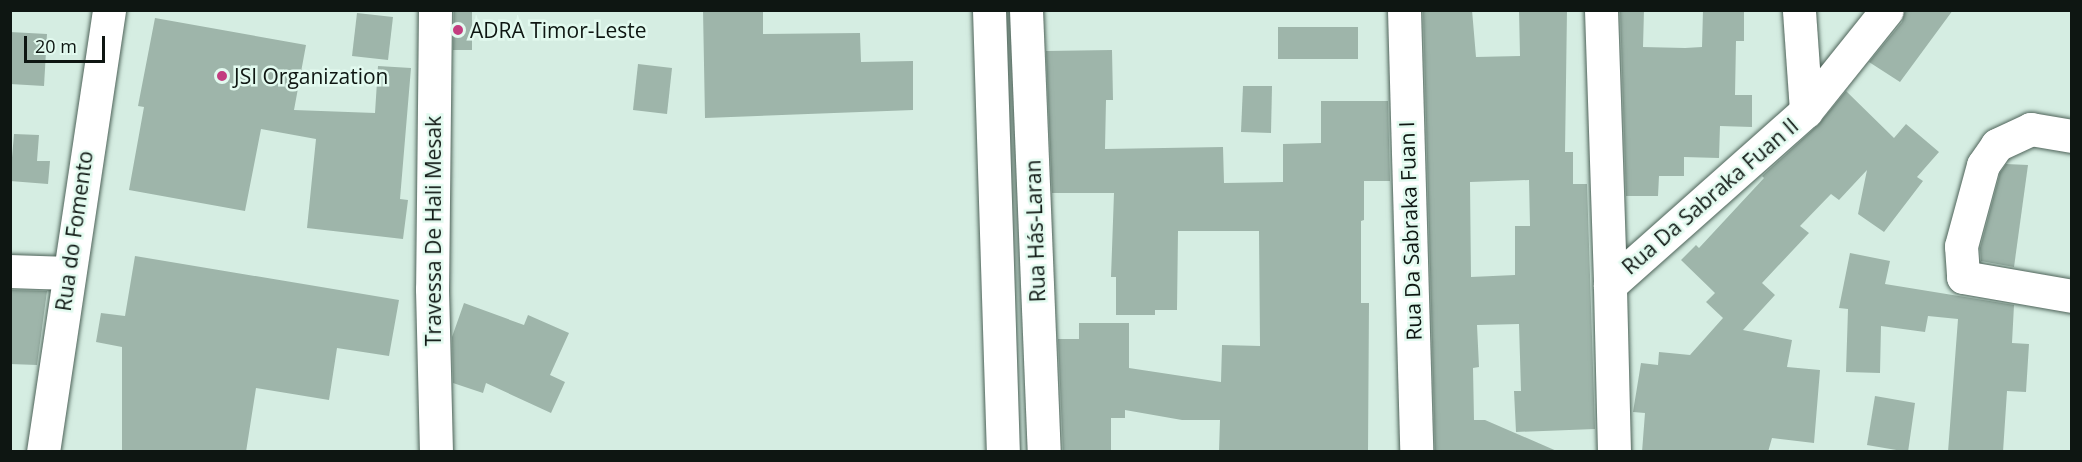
<!DOCTYPE html>
<html>
<head>
<meta charset="utf-8">
<style>
  body { margin:0 }
  #map { position:relative; width:2082px; height:462px; overflow:hidden; background:#d5ede2; font-family:"Open Sans",sans-serif }
  div>[style] { position:absolute }
  [style*='--x'] { left:calc(var(--x)*1px); top:calc(var(--y)*1px); width:calc(var(--w)*1px); rotate:calc(var(--a)*1deg) }
  .building>* { inset:0; background:#9eb5aa }
  .roads { filter:drop-shadow(0 0 2px #4d6258) drop-shadow(0 0 2px #4d6258) }
  .minor>* { height:33px; margin:-16.5px; padding:0 16.5px; transform-origin:16.5px; border-radius:16.5px; background:#fff }
  .major>* { height:33px; margin:-16.5px; padding:0 16.5px; transform-origin:16.5px; border-radius:16.5px; background:#fff }
  .dots>* { width:16px; height:16px; translate:-50% -50%; box-sizing:border-box; border:3px solid #e2faef; border-radius:50% }
  span { translate:-50% -50%; white-space:nowrap; text-align:center; line-height:1.15; -webkit-text-stroke:5px #e2faef; paint-order:stroke }
  .poi-label { font-size:21px; color:#0e1612 }
  .left { translate:0 -50%; text-align:left }
  .street-label { font-size:21px; color:#0e1612 }
  .frame { position:absolute; inset:0; border:12px solid #0e1612; pointer-events:none }
  .scale { position:absolute; left:24px; top:36px; width:81px; height:27px; box-sizing:border-box; border:3px solid #0e1612; border-top:0; padding-left:8px; font-size:18px; line-height:21px; white-space:nowrap; color:#0e1612; -webkit-text-stroke:4px #e2faef; paint-order:stroke }
</style>
</head>
<body>
<div id="map">
  <div class="building">
    <i style="clip-path:polygon(454px 10px,472px 10px,472px 50px,453px 50px)"></i>
    <i style="clip-path:polygon(703px 10px,763px 10px,763px 34px,860px 33px,861px 62px,913px 61px,913px 110px,705px 118px)"></i>
    <i style="clip-path:polygon(evenodd,1423px 10px,1472px 10px,1476px 57px,1520px 56px,1519px 10px,1567px 10px,1565px 152px,1573px 152px,1573px 184px,1587px 184px,1595px 429px,1516px 432px,1514px 391px,1521px 391px,1519px 324px,1477px 325px,1479px 367px,1473px 368px,1474px 420px,1485px 420px,1559px 452px,1435px 452px,1423px 10px,1529px 180px,1530px 226px,1515px 226px,1515px 275px,1471px 277px,1470px 182px,1529px 180px)"></i>
    <i style="clip-path:polygon(1620px 10px,1644px 10px,1643px 47px,1685px 48px,1702px 47px,1703px 10px,1744px 10px,1744px 41px,1736px 41px,1735px 95px,1752px 95px,1752px 127px,1720px 126px,1719px 158px,1684px 157px,1684px 176px,1659px 176px,1658px 196px,1626px 196px)"></i>
    <i style="clip-path:polygon(1905px 10px,1953px 10px,1900px 82px,1869px 62px,1902px 22px)"></i>
    <i style="clip-path:polygon(357px 13px,393px 17px,388px 60px,352px 56px)"></i>
    <i style="clip-path:polygon(155px 18px,306px 45px,294px 110px,375px 113px,378px 66px,411px 68px,400px 199px,408px 200px,403px 239px,307px 228px,316px 139px,261px 129px,245px 211px,129px 190px,144px 107px,138px 106px)"></i>
    <i style="clip-path:polygon(1278px 27px,1358px 27px,1358px 59px,1278px 59px)"></i>
    <i style="clip-path:polygon(10px 32px,47px 34px,44px 86px,10px 84px)"></i>
    <i style="clip-path:polygon(1112px 50px,1113px 100px,1106px 100px,1105px 149px,1223px 147px,1224px 183px,1283px 182px,1283px 144px,1321px 143px,1321px 101px,1388px 101px,1390px 181px,1364px 181px,1364px 220px,1361px 221px,1361px 303px,1369px 303px,1368px 452px,1219px 452px,1220px 420px,1182px 420px,1125px 410px,1125px 418px,1111px 418px,1111px 452px,1063px 452px,1058px 339px,1079px 339px,1079px 323px,1129px 323px,1129px 368px,1221px 382px,1222px 345px,1260px 346px,1259px 231px,1178px 231px,1177px 310px,1155px 310px,1155px 315px,1116px 315px,1116px 277px,1111px 277px,1114px 193px,1052px 193px,1046px 51px)"></i>
    <i style="clip-path:polygon(638px 64px,672px 68px,667px 114px,633px 110px)"></i>
    <i style="clip-path:polygon(1243px 86px,1272px 86px,1271px 133px,1241px 132px)"></i>
    <i style="clip-path:polygon(1846px 91px,1894px 138px,1906px 124px,1939px 152px,1917px 177px,1923px 181px,1884px 232px,1858px 214px,1867px 170px,1839px 200px,1831px 194px,1800px 226px,1809px 233px,1762px 283px,1775px 295px,1743px 330px,1792px 340px,1787px 367px,1820px 370px,1814px 443px,1772px 438px,1768px 452px,1642px 452px,1645px 413px,1633px 412px,1641px 363px,1658px 365px,1659px 352px,1690px 355px,1723px 318px,1706px 302px,1715px 293px,1681px 260px,1696px 245px,1699px 248px,1764px 178px,1762px 176px,1818px 125px)"></i>
    <i style="clip-path:polygon(14px 134px,39px 135px,37px 161px,50px 161px,48px 184px,10px 181px)"></i>
    <i style="clip-path:polygon(2006px 164px,2028px 165px,2014px 267px,1981px 261px,1980px 248px,2000px 173px)"></i>
    <i style="clip-path:polygon(1850px 253px,1890px 261px,1885px 284px,2014px 305px,2012px 343px,2029px 344px,2026px 392px,2007px 391px,2003px 452px,1948px 452px,1958px 319px,1928px 316px,1925px 332px,1881px 326px,1880px 373px,1846px 372px,1848px 309px,1839px 308px)"></i>
    <i style="clip-path:polygon(135px 256px,399px 300px,389px 356px,337px 348px,329px 400px,256px 388px,246px 452px,122px 452px,122px 347px,96px 342px,101px 313px,125px 316px)"></i>
    <i style="clip-path:polygon(10px 290px,47px 291px,37px 365px,10px 364px)"></i>
    <i style="clip-path:polygon(464px 303px,524px 325px,528px 315px,569px 333px,550px 375px,565px 382px,551px 413px,486px 383px,483px 393px,453px 383px,452px 337px)"></i>
    <i style="clip-path:polygon(1875px 396px,1915px 403px,1908px 452px,1867px 445px)"></i>
  </div>
  <div class="roads">
    <div class="minor">
      <i style="--x:435;--y:10;--w:279;--a:90.6"></i>
      <i style="--x:432;--y:289;--w:163;--a:88.6"></i>
      <i style="--x:1404;--y:10;--w:442;--a:88.4"></i>
      <i style="--x:1601;--y:10;--w:275;--a:88.1"></i>
      <i style="--x:1806;--y:111;--w:129;--a:-51.3"></i>
      <i style="--x:2072;--y:136;--w:42;--a:-170.3"></i>
      <i style="--x:2031;--y:129;--w:38;--a:155"></i>
      <i style="--x:1997;--y:145;--w:24;--a:125"></i>
      <i style="--x:1983;--y:165;--w:84;--a:105.2"></i>
      <i style="--x:1961;--y:246;--w:31;--a:86"></i>
      <i style="--x:1963;--y:277;--w:111;--a:9.9"></i>
      <i style="--x:10;--y:271;--w:58;--a:2"></i>
      <i style="--x:43;--y:452;--w:447;--a:-81.5"></i>
      <i style="--x:1614;--y:452;--w:167;--a:-91.4"></i>
      <i style="--x:1610;--y:285;--w:262;--a:-41.6"></i>
      <i style="--x:1806;--y:111;--w:101;--a:-94"></i>
    </div>
    <div class="major">
      <i style="--x:989;--y:10;--w:442;--a:88.2"></i>
      <i style="--x:1026;--y:10;--w:442;--a:87.7"></i>
    </div>
  </div>
  <div class="dots">
    <i style="left:458px;top:30px;background:#c33d7f"></i>
    <i style="left:222px;top:76px;background:#c33d7f"></i>
  </div>
  <div class="poi-label">
    <span class="left" style="left:470px;top:30px">ADRA Timor-Leste</span>
    <span class="left" style="left:234px;top:76px">JSI Organization</span>
  </div>
  <div class="street-label">
    <span style="left:1710px;top:196px;rotate:-41deg">Rua Da Sabraka Fuan II</span>
    <span style="left:74px;top:231px;rotate:-82deg">Rua do Fomento</span>
    <span style="left:433px;top:231px;rotate:-90deg">Travessa De Hali Mesak</span>
    <span style="left:1035px;top:231px;rotate:-92deg">Rua Hás-Laran</span>
    <span style="left:1410px;top:231px;rotate:-92deg">Rua Da Sabraka Fuan I</span>
  </div>
  <div class="frame"></div>
  <div class="scale">20 m</div>
</div>
</body>
</html>
